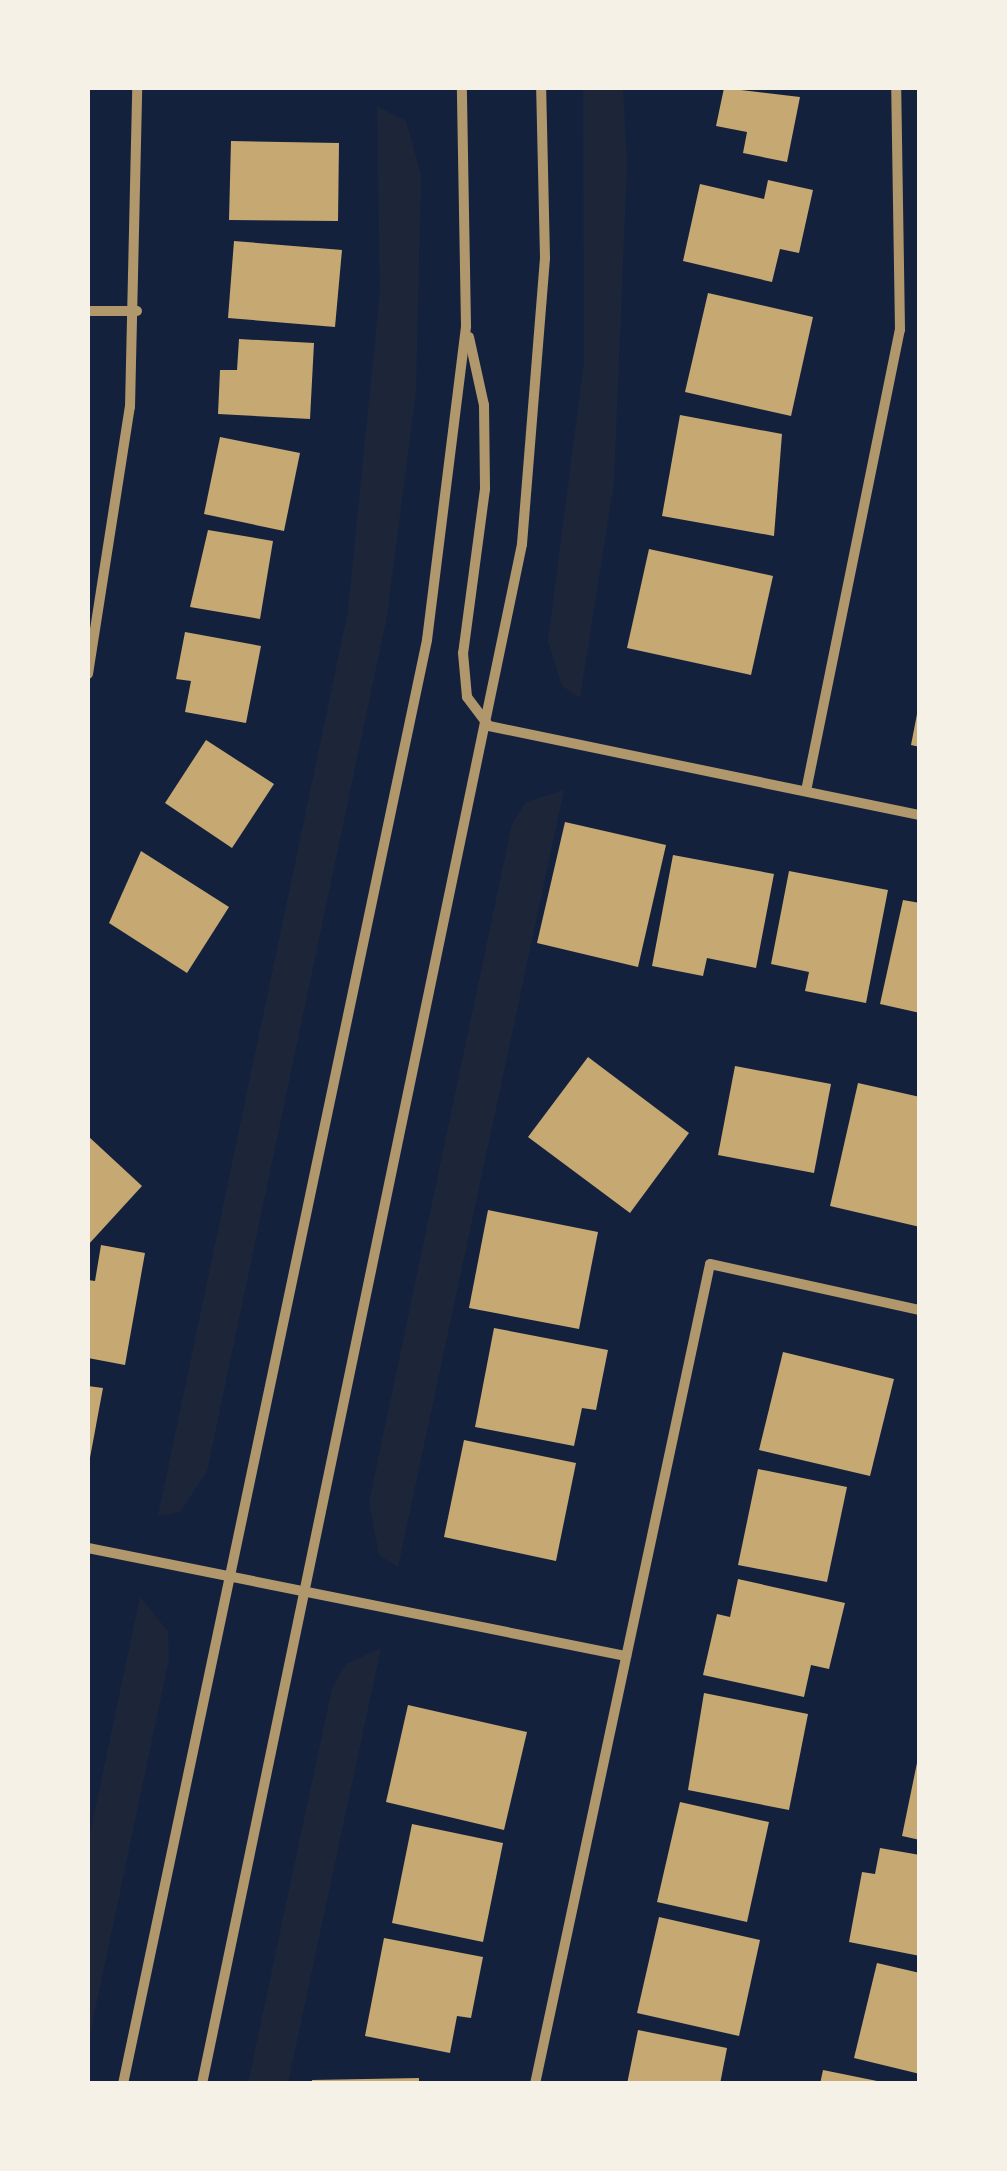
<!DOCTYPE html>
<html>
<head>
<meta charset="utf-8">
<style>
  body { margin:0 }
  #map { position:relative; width:1007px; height:2171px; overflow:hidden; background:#14213d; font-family:"Source Sans 3",sans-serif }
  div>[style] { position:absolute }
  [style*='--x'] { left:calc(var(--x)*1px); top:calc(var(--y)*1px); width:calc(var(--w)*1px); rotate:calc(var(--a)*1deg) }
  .green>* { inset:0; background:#1d2539 }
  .building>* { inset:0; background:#c6a872 }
  .minor>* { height:10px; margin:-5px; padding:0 5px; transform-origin:5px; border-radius:5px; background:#b1986c }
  span { translate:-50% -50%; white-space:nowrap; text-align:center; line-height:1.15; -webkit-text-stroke:10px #f6f1e7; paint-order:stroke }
  .frame { position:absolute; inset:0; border:90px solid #f6f1e7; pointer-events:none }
</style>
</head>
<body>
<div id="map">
  <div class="green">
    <i style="clip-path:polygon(583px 88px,623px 88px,627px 164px,614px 482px,580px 698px,562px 686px,548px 641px,584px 362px)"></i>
    <i style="clip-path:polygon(377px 106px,406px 121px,421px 175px,416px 391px,387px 616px,207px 1471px,180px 1512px,158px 1516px,348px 611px,380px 292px)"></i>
    <i style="clip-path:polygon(564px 790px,398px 1567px,379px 1555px,369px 1502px,512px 824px,526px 802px)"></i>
    <i style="clip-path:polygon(140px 1597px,168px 1631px,169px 1659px,88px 2044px,88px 1843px)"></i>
    <i style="clip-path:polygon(381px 1648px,288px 2083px,248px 2083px,332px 1688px,346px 1664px)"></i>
  </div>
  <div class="building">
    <i style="clip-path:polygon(724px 88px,800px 97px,787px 162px,743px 153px,747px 132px,716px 126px)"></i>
    <i style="clip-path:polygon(231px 141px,339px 143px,338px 221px,229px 220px)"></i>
    <i style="clip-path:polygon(768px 180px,813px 190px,799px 253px,780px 249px,772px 282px,683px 261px,700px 184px,764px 199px)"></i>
    <i style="clip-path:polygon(234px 241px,342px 250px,335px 327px,228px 318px)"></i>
    <i style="clip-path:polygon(708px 293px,813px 317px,791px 416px,685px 392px)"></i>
    <i style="clip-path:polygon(239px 339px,314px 343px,310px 419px,218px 414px,220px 370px,237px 370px)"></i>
    <i style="clip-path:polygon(680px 415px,782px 434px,774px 536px,662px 516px)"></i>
    <i style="clip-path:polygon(220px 437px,300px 453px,284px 531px,204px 514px)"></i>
    <i style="clip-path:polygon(208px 530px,273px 541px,260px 619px,190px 607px)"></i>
    <i style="clip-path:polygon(649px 549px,773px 576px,751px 675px,627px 648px)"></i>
    <i style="clip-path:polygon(185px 632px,261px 646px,246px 723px,185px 712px,191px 681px,176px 679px)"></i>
    <i style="clip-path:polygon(918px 709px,920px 709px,920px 747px,911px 745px)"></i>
    <i style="clip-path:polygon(206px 740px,274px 784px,232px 848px,165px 803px)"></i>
    <i style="clip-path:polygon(565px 822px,666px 845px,638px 967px,537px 943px)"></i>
    <i style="clip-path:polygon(141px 851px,229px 907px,187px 973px,109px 923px)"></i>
    <i style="clip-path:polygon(673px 855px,774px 874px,756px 968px,707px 958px,703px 976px,652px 966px)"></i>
    <i style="clip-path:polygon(789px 871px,888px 890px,866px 1003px,805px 991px,809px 972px,771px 964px)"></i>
    <i style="clip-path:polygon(903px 900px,920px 903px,920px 1013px,880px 1004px)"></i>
    <i style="clip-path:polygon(588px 1057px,689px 1133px,630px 1213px,528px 1137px)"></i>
    <i style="clip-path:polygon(735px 1066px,831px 1084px,814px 1173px,718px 1155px)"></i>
    <i style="clip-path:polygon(858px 1083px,920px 1097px,920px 1227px,830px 1206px)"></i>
    <i style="clip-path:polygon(88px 1136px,142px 1186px,88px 1245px)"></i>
    <i style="clip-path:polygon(488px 1210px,598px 1232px,579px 1329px,469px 1308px)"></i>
    <i style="clip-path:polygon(101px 1245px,145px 1253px,125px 1365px,88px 1358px,88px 1280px,95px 1281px)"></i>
    <i style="clip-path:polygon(494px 1328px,608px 1350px,596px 1410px,582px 1408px,574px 1446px,475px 1427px)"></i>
    <i style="clip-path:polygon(783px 1352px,894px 1379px,870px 1476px,759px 1450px)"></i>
    <i style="clip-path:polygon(88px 1386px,103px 1388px,89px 1463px,88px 1463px)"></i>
    <i style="clip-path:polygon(464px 1440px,576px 1463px,556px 1561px,444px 1537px)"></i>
    <i style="clip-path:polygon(758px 1469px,847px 1487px,827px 1582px,738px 1565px)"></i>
    <i style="clip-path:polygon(738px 1579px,845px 1603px,829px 1669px,811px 1665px,804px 1697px,703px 1675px,717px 1614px,730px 1617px)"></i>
    <i style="clip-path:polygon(704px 1693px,808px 1714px,789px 1810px,688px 1790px)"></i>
    <i style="clip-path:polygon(408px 1705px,527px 1732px,504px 1830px,386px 1802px)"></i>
    <i style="clip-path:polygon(918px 1758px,920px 1759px,920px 1840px,902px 1836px)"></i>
    <i style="clip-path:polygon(680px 1802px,769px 1822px,747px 1922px,657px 1902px)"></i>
    <i style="clip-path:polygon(412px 1824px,503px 1843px,483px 1942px,392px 1923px)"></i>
    <i style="clip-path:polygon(880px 1848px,920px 1855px,920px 1956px,849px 1942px,862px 1872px,875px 1874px)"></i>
    <i style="clip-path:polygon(659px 1917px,760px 1940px,739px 2036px,637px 2013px)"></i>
    <i style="clip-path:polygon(384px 1938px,483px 1957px,471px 2018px,457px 2016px,450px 2053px,365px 2036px)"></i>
    <i style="clip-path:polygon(877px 1963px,920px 1973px,920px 2074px,854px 2058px)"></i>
    <i style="clip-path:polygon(638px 2030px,727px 2048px,720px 2084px,627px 2084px)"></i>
    <i style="clip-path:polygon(823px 2070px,882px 2082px,882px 2084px,820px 2084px)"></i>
    <i style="clip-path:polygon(419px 2078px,419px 2084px,312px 2084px,312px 2080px)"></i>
  </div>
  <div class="minor">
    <i style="--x:88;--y:311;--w:49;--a:0"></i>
    <i style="--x:469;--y:337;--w:70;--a:77.6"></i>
    <i style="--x:484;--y:405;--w:84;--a:89.3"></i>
    <i style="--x:485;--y:489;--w:165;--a:97.6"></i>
    <i style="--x:463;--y:653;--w:44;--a:84.8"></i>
    <i style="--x:467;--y:697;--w:36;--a:53"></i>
    <i style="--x:489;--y:726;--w:440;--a:11.7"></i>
    <i style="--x:88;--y:674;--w:270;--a:-81.1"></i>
    <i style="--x:130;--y:407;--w:319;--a:-88.7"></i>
    <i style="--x:806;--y:791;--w:470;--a:-78.5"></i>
    <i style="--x:900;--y:330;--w:242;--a:-90.9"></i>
    <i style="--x:88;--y:1548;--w:549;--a:11.35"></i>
    <i style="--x:123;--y:2084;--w:1476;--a:-78.11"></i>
    <i style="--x:427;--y:640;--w:316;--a:-82.9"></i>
    <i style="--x:466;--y:326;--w:238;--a:-91"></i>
    <i style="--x:202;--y:2084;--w:1573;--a:-78.26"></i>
    <i style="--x:522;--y:544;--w:287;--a:-85.4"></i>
    <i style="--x:545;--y:258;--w:170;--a:-91.3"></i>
    <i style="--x:535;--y:2084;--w:838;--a:-77.95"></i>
    <i style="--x:710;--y:1264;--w:215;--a:12.4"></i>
  </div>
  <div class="frame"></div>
</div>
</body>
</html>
